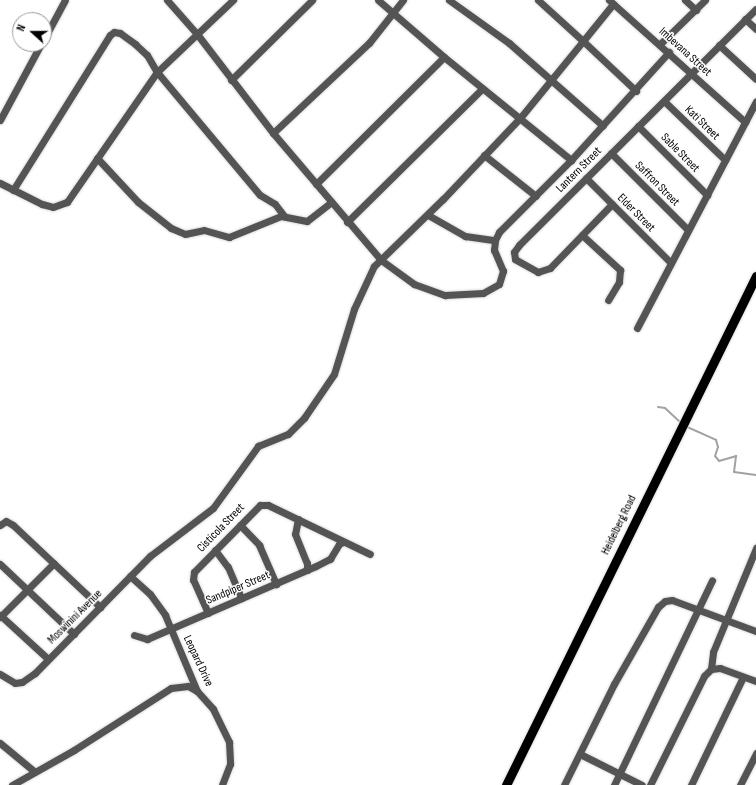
<!DOCTYPE html>
<html>
<head>
<meta charset="utf-8">
<style>
  body { margin:0 }
  #map { position:relative; width:756px; height:785px; overflow:hidden; background:#fff; font-family:"Sofia Sans Condensed",sans-serif }
  div>[style] { position:absolute }
  [style*='--x'] { left:calc(var(--x)*1px); top:calc(var(--y)*1px); width:calc(var(--w)*1px); rotate:calc(var(--a)*1deg) }
  .stream>* { height:2px; margin:-1px; padding:0 1px; transform-origin:1px; border-radius:1px; background:#a2a2a2 }
  .roads { filter:drop-shadow(0 0 1px #dbdbdb) drop-shadow(0 0 1px #dbdbdb) }
  .minor>* { height:7px; margin:-3.5px; padding:0 3.5px; transform-origin:3.5px; border-radius:3.5px; background:#545454 }
  .major>* { height:9px; margin:-4.5px; padding:0 4.5px; transform-origin:4.5px; border-radius:4.5px; background:#000 }
  span { translate:-50% -50%; white-space:nowrap; text-align:center; line-height:1.15; -webkit-text-stroke:3px #fff; paint-order:stroke }
  .street-label { font-size:12px; color:#000 }
  .north { position:absolute; left:12px; top:12px; width:40px; height:40px; box-sizing:border-box; background:#fff; border:1px solid #999; border-radius:50%; rotate:291deg; font-size:11px; font-weight:700; line-height:16px; text-align:center; color:#000 }
  .north::after { content:''; display:block; margin:auto; width:14px; height:18px; background:#000; clip-path:polygon(50% 0,100% 100%,50% 72%,0 100%) }
</style>
</head>
<body>
<div id="map">
  <div class="stream">
    <i style="--x:658;--y:407;--w:7;--a:8"></i>
    <i style="--x:665;--y:408;--w:23;--a:43"></i>
    <i style="--x:685;--y:426;--w:34;--a:24"></i>
    <i style="--x:716;--y:440;--w:7;--a:74"></i>
    <i style="--x:718;--y:447;--w:9;--a:108"></i>
    <i style="--x:715;--y:456;--w:6;--a:51"></i>
    <i style="--x:719;--y:461;--w:18;--a:-16"></i>
    <i style="--x:736;--y:456;--w:16;--a:97"></i>
    <i style="--x:734;--y:472;--w:22;--a:8"></i>
  </div>
  <div class="roads">
    <div class="minor">
      <i style="--x:167;--y:0;--w:45;--a:48.6"></i>
      <i style="--x:197;--y:34;--w:125;--a:52.5"></i>
      <i style="--x:273;--y:133;--w:167;--a:49.6"></i>
      <i style="--x:381;--y:260;--w:41;--a:36"></i>
      <i style="--x:414;--y:284;--w:33;--a:20"></i>
      <i style="--x:445;--y:295;--w:38;--a:-3"></i>
      <i style="--x:483;--y:293;--w:18;--a:-29"></i>
      <i style="--x:499;--y:284;--w:14;--a:-73"></i>
      <i style="--x:503;--y:271;--w:23;--a:-113"></i>
      <i style="--x:494;--y:250;--w:10;--a:-84"></i>
      <i style="--x:495;--y:240;--w:9;--a:-63"></i>
      <i style="--x:499;--y:232;--w:102;--a:-45"></i>
      <i style="--x:571;--y:160;--w:146;--a:-47.8"></i>
      <i style="--x:449;--y:0;--w:74;--a:35.6"></i>
      <i style="--x:509;--y:43;--w:125;--a:41.4"></i>
      <i style="--x:538;--y:0;--w:61;--a:42.3"></i>
      <i style="--x:583;--y:41;--w:48;--a:-51"></i>
      <i style="--x:609;--y:0;--w:183;--a:41.9"></i>
      <i style="--x:685;--y:0;--w:15;--a:42"></i>
      <i style="--x:745;--y:19;--w:15;--a:42"></i>
      <i style="--x:44;--y:39;--w:44;--a:-61.7"></i>
      <i style="--x:660;--y:44;--w:63;--a:-44.4"></i>
      <i style="--x:719;--y:45;--w:50;--a:42.6"></i>
      <i style="--x:444;--y:57;--w:164;--a:39"></i>
      <i style="--x:231;--y:80;--w:114;--a:-44.6"></i>
      <i style="--x:664;--y:101;--w:85;--a:44"></i>
      <i style="--x:0;--y:120;--w:86;--a:-61.7"></i>
      <i style="--x:638;--y:126;--w:98;--a:45"></i>
      <i style="--x:273;--y:133;--w:132;--a:-43.2"></i>
      <i style="--x:369;--y:43;--w:55;--a:-51.7"></i>
      <i style="--x:611;--y:153;--w:109;--a:45"></i>
      <i style="--x:484;--y:155;--w:66;--a:38.3"></i>
      <i style="--x:97;--y:158;--w:60;--a:47"></i>
      <i style="--x:138;--y:202;--w:42;--a:38.2"></i>
      <i style="--x:171;--y:228;--w:15;--a:23"></i>
      <i style="--x:185;--y:234;--w:19;--a:-12"></i>
      <i style="--x:204;--y:230;--w:26;--a:16"></i>
      <i style="--x:229;--y:237;--w:56;--a:-22"></i>
      <i style="--x:281;--y:216;--w:26;--a:11"></i>
      <i style="--x:307;--y:221;--w:31;--a:-38"></i>
      <i style="--x:586;--y:178;--w:120;--a:45"></i>
      <i style="--x:0;--y:183;--w:47;--a:26.6"></i>
      <i style="--x:42;--y:204;--w:11;--a:15"></i>
      <i style="--x:53;--y:207;--w:15;--a:-20"></i>
      <i style="--x:67;--y:202;--w:158;--a:-55.3"></i>
      <i style="--x:157;--y:72;--w:160;--a:50.1"></i>
      <i style="--x:260;--y:195;--w:17;--a:31"></i>
      <i style="--x:275;--y:204;--w:15;--a:53"></i>
      <i style="--x:316;--y:184;--w:180;--a:-44.8"></i>
      <i style="--x:444;--y:57;--w:87;--a:-139.2"></i>
      <i style="--x:13;--y:190;--w:183;--a:-58"></i>
      <i style="--x:110;--y:35;--w:5;--a:-37"></i>
      <i style="--x:114;--y:32;--w:6;--a:9"></i>
      <i style="--x:120;--y:33;--w:19;--a:36"></i>
      <i style="--x:135;--y:44;--w:16;--a:43"></i>
      <i style="--x:147;--y:55;--w:20;--a:60"></i>
      <i style="--x:157;--y:72;--w:105;--a:-43.5"></i>
      <i style="--x:612;--y:204;--w:89;--a:134.1"></i>
      <i style="--x:550;--y:268;--w:13;--a:162"></i>
      <i style="--x:538;--y:272;--w:26;--a:-151"></i>
      <i style="--x:515;--y:259;--w:7;--a:-98"></i>
      <i style="--x:514;--y:252;--w:9;--a:-54"></i>
      <i style="--x:519;--y:245;--w:334;--a:-44.9"></i>
      <i style="--x:428;--y:215;--w:43;--a:29.6"></i>
      <i style="--x:465;--y:236;--w:30;--a:8"></i>
      <i style="--x:347;--y:222;--w:190;--a:-44.6"></i>
      <i style="--x:582;--y:235;--w:52;--a:42.6"></i>
      <i style="--x:620;--y:270;--w:12;--a:95"></i>
      <i style="--x:619;--y:282;--w:21;--a:121"></i>
      <i style="--x:637;--y:328;--w:256;--a:-62.3"></i>
      <i style="--x:298;--y:519;--w:15;--a:101"></i>
      <i style="--x:295;--y:534;--w:31;--a:68"></i>
      <i style="--x:307;--y:563;--w:7;--a:90"></i>
      <i style="--x:0;--y:525;--w:7;--a:-34"></i>
      <i style="--x:6;--y:521;--w:8;--a:30"></i>
      <i style="--x:13;--y:525;--w:120;--a:43.3"></i>
      <i style="--x:240;--y:525;--w:28;--a:46"></i>
      <i style="--x:259;--y:545;--w:43;--a:66.4"></i>
      <i style="--x:215;--y:550;--w:21;--a:53"></i>
      <i style="--x:228;--y:567;--w:34;--a:67"></i>
      <i style="--x:0;--y:564;--w:102;--a:43.4"></i>
      <i style="--x:130;--y:576;--w:27;--a:42"></i>
      <i style="--x:150;--y:594;--w:26;--a:54"></i>
      <i style="--x:165;--y:615;--w:82;--a:67.2"></i>
      <i style="--x:197;--y:691;--w:24;--a:48"></i>
      <i style="--x:213;--y:709;--w:37;--a:64"></i>
      <i style="--x:229;--y:742;--w:22;--a:87"></i>
      <i style="--x:230;--y:764;--w:22;--a:111"></i>
      <i style="--x:208;--y:613;--w:36;--a:-114"></i>
      <i style="--x:193;--y:580;--w:8;--a:-83"></i>
      <i style="--x:194;--y:572;--w:94;--a:-45.4"></i>
      <i style="--x:260;--y:505;--w:8;--a:0"></i>
      <i style="--x:268;--y:505;--w:113;--a:25.7"></i>
      <i style="--x:0;--y:615;--w:65;--a:42.5"></i>
      <i style="--x:0;--y:617;--w:76;--a:-45"></i>
      <i style="--x:134;--y:635;--w:14;--a:17"></i>
      <i style="--x:147;--y:639;--w:184;--a:-23.4"></i>
      <i style="--x:316;--y:566;--w:16;--a:-27"></i>
      <i style="--x:330;--y:559;--w:17;--a:-59"></i>
      <i style="--x:339;--y:544;--w:4;--a:-27"></i>
      <i style="--x:711;--y:669;--w:17;--a:-83"></i>
      <i style="--x:713;--y:652;--w:113;--a:-67.5"></i>
      <i style="--x:0;--y:674;--w:17;--a:31"></i>
      <i style="--x:15;--y:683;--w:7;--a:-8"></i>
      <i style="--x:22;--y:682;--w:16;--a:-35"></i>
      <i style="--x:35;--y:673;--w:164;--a:-45.5"></i>
      <i style="--x:150;--y:556;--w:79;--a:-37.3"></i>
      <i style="--x:213;--y:508;--w:77;--a:-54"></i>
      <i style="--x:258;--y:446;--w:32;--a:-22"></i>
      <i style="--x:288;--y:434;--w:23;--a:-45"></i>
      <i style="--x:304;--y:418;--w:53;--a:-55.7"></i>
      <i style="--x:334;--y:374;--w:68;--a:-72.9"></i>
      <i style="--x:354;--y:309;--w:47;--a:-65.1"></i>
      <i style="--x:374;--y:266;--w:96;--a:-44.2"></i>
      <i style="--x:443;--y:199;--w:112;--a:-46.5"></i>
      <i style="--x:520;--y:118;--w:99;--a:-50.7"></i>
      <i style="--x:583;--y:41;--w:73;--a:43.3"></i>
      <i style="--x:0;--y:743;--w:45;--a:39.6"></i>
      <i style="--x:580;--y:754;--w:69;--a:26.6"></i>
      <i style="--x:12;--y:785;--w:71;--a:-29.4"></i>
      <i style="--x:74;--y:750;--w:115;--a:-32.6"></i>
      <i style="--x:171;--y:688;--w:17;--a:-7"></i>
      <i style="--x:188;--y:686;--w:10;--a:29"></i>
      <i style="--x:564;--y:785;--w:113;--a:-63.7"></i>
      <i style="--x:614;--y:684;--w:89;--a:-60.3"></i>
      <i style="--x:658;--y:607;--w:9;--a:-41"></i>
      <i style="--x:665;--y:601;--w:7;--a:-8"></i>
      <i style="--x:672;--y:600;--w:90;--a:20.3"></i>
      <i style="--x:614;--y:785;--w:227;--a:-64.4"></i>
      <i style="--x:650;--y:785;--w:122;--a:-63.6"></i>
      <i style="--x:704;--y:676;--w:10;--a:-45"></i>
      <i style="--x:711;--y:669;--w:9;--a:-6"></i>
      <i style="--x:720;--y:668;--w:38;--a:20"></i>
      <i style="--x:691;--y:785;--w:120;--a:-64.3"></i>
      <i style="--x:740;--y:785;--w:36;--a:-63"></i>
    </div>
    <div class="major">
      <i style="--x:506;--y:785;--w:567;--a:-63.84"></i>
    </div>
  </div>
  <div class="street-label">
    <span style="left:685px;top:52px;rotate:42deg">Imbevana Street</span>
    <span style="left:702px;top:123px;rotate:44deg">Kati Street</span>
    <span style="left:680px;top:153px;rotate:45deg">Sable Street</span>
    <span style="left:579px;top:170px;rotate:-45deg">Lantern Street</span>
    <span style="left:657px;top:184px;rotate:45deg">Saffron Street</span>
    <span style="left:636px;top:213px;rotate:45deg">Elder Street</span>
    <span style="left:619px;top:525px;rotate:-64deg">Heidelberg Road</span>
    <span style="left:221px;top:528px;rotate:-46deg">Cisticola Street</span>
    <span style="left:238px;top:588px;rotate:-23deg">Sandpiper Street</span>
    <span style="left:75px;top:617px;rotate:-45deg">Moswinini Avenue</span>
    <span style="left:198px;top:661px;rotate:65deg">Leopard Drive</span>
  </div>
  <div class="north">N</div>
</div>
</body>
</html>
